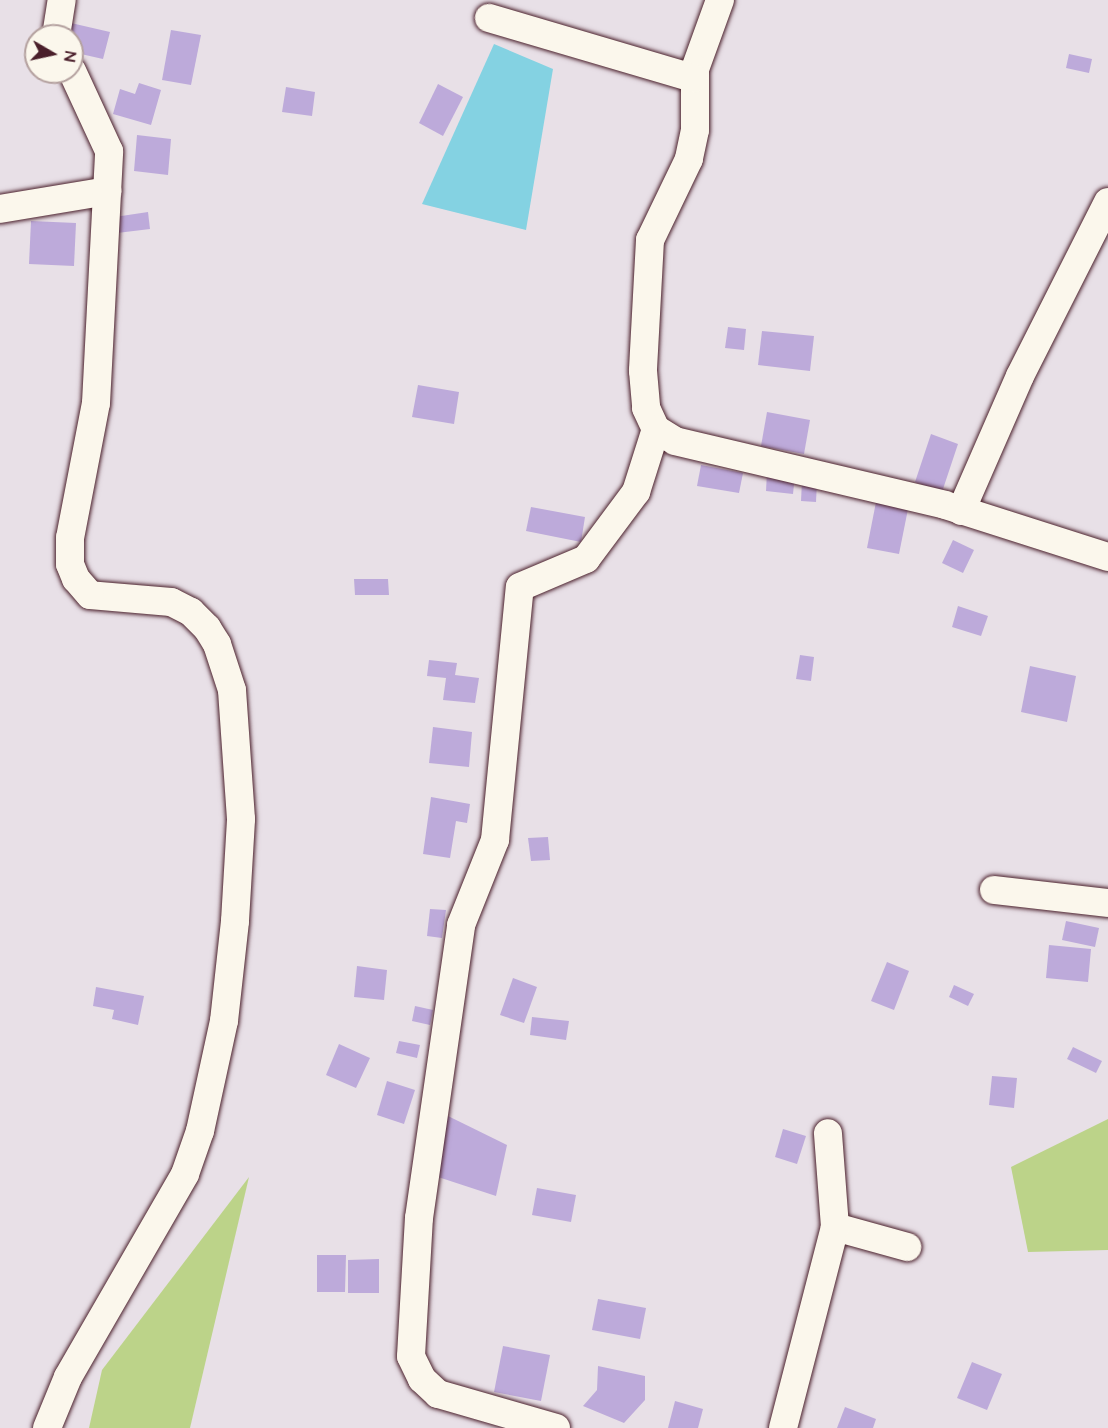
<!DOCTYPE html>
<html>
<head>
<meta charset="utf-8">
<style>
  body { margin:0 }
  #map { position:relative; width:1108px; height:1428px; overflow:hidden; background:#e8e0e7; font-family:"Architects Daughter",sans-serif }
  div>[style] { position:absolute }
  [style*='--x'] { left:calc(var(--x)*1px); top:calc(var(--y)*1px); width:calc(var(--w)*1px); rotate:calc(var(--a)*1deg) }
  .green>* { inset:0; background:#bcd389 }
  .water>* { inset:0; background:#84d2e2 }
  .building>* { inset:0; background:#bdaada }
  .roads { filter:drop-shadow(0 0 2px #4a1f2b) drop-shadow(0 0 2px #4a1f2b) }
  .street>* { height:28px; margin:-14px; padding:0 14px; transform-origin:14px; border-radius:14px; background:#fbf7ec }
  span { translate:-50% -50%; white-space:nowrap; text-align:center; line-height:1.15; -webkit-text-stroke:6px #fbf7ec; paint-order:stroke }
  .north { position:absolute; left:24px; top:24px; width:60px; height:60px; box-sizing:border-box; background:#fbf7ec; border:2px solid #b4a19f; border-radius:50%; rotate:99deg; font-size:16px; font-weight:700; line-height:24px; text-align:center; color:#4a1f2b }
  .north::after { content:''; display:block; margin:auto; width:21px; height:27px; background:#4a1f2b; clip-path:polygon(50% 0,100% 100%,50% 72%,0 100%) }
</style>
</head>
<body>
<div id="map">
  <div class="green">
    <i style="clip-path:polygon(1108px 1119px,1108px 1250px,1028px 1252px,1011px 1167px)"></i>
    <i style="clip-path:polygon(249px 1177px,190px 1428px,89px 1428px,102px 1370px)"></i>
  </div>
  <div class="water">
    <i style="clip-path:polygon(494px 44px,553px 69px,526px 230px,422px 204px)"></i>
  </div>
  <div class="building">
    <i style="clip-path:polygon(71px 23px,110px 32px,103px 59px,72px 52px,72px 36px,68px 36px)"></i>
    <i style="clip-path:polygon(171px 30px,201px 35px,191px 85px,162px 80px)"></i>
    <i style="clip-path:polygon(1069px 54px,1092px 59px,1089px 73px,1066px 68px)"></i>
    <i style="clip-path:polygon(139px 83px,161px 90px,151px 125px,113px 114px,120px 89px,135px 94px)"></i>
    <i style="clip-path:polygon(438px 84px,463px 97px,443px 136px,419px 123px)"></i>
    <i style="clip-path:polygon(286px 87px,315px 92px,312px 116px,282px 112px)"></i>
    <i style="clip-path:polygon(137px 135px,171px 139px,168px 175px,134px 171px)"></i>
    <i style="clip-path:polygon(148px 212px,150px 229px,109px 234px,108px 218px)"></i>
    <i style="clip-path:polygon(31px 221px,76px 223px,74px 266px,29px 264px)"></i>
    <i style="clip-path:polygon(728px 327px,746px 329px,744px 350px,725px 348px)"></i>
    <i style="clip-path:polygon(762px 331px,814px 336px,810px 371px,758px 365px)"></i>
    <i style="clip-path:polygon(418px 385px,459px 392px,454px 424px,412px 417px)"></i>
    <i style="clip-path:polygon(767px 412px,810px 420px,804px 454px,761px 446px)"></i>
    <i style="clip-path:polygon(931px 434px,958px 444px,942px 492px,915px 482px)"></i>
    <i style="clip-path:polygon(701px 465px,743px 473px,739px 493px,697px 486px)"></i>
    <i style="clip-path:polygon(767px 472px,795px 475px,793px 494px,766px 491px)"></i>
    <i style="clip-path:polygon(802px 481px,817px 482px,816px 502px,801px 501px)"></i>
    <i style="clip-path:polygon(876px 502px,908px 509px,899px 554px,867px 548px)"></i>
    <i style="clip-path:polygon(531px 507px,585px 517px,581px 542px,526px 531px)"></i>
    <i style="clip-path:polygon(953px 540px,974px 550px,963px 573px,942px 563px)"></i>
    <i style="clip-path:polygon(354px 579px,388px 579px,389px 595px,355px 595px)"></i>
    <i style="clip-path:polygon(958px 606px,988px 616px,981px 636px,952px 627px)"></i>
    <i style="clip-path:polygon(800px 655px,814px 657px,811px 681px,796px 679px)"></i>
    <i style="clip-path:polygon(429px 660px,457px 663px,455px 675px,479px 678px,475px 703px,443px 700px,446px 678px,427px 676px)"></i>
    <i style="clip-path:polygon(1030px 666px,1076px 676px,1067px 722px,1021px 712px)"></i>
    <i style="clip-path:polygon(433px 727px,472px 732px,469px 767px,429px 763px)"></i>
    <i style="clip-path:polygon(431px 797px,470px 804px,467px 823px,456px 821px,450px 858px,423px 854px)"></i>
    <i style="clip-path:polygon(548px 837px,550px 860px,531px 861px,528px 838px)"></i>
    <i style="clip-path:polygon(430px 909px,446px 910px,442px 938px,427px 936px)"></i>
    <i style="clip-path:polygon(1066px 921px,1099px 928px,1095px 947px,1062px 940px)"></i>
    <i style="clip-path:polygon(1049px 945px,1091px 949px,1088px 982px,1046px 978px)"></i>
    <i style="clip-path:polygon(887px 962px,909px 971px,894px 1010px,871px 1001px)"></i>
    <i style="clip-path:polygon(357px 966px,387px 970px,384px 1000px,354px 997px)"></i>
    <i style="clip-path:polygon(513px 978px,537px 987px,524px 1023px,500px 1015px)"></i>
    <i style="clip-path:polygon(954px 985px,974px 994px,968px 1006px,949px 997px)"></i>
    <i style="clip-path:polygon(96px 987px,144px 996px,138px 1025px,112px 1019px,114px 1010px,93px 1006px)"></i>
    <i style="clip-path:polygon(415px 1006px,433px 1010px,430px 1025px,412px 1021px)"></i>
    <i style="clip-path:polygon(532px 1017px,569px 1021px,566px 1040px,530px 1035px)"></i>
    <i style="clip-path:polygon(399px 1041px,420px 1045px,417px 1058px,396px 1053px)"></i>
    <i style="clip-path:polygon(339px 1044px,370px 1058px,356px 1088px,326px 1075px)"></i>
    <i style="clip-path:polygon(1073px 1047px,1102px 1061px,1096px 1073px,1067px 1059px)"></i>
    <i style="clip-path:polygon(992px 1076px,1017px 1078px,1014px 1108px,989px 1105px)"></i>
    <i style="clip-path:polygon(387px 1081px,415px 1090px,404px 1124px,377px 1115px)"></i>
    <i style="clip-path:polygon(448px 1116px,507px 1145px,496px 1196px,432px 1175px)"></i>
    <i style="clip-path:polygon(783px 1129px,806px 1136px,797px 1164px,775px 1157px)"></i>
    <i style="clip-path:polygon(537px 1188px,576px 1195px,571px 1222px,532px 1215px)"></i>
    <i style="clip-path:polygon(317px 1255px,346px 1255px,345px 1292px,317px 1292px)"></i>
    <i style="clip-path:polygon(379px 1259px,379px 1293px,348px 1293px,348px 1260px)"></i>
    <i style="clip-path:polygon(598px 1299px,646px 1308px,640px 1339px,592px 1330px)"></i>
    <i style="clip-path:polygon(503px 1346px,550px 1355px,541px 1401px,494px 1392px)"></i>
    <i style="clip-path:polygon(972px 1362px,1002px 1374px,987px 1410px,957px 1398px)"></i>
    <i style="clip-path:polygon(598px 1366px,645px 1376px,645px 1400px,624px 1423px,583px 1406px,597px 1390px)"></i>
    <i style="clip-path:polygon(675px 1401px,703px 1409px,698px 1428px,668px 1428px)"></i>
    <i style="clip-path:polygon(845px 1407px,876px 1419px,873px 1428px,837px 1428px)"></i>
  </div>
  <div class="roads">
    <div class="street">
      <i style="--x:720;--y:0;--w:73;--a:109.9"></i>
      <i style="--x:695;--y:69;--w:61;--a:90"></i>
      <i style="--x:695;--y:130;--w:30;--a:102"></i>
      <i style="--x:689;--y:159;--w:90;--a:115.7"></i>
      <i style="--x:650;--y:240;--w:131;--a:93.1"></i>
      <i style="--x:643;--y:371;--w:37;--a:85"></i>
      <i style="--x:646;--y:408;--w:23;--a:65"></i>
      <i style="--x:656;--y:429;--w:22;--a:32"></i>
      <i style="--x:675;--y:441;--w:277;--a:13.3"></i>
      <i style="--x:945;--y:505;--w:171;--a:17.7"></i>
      <i style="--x:489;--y:18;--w:213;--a:16.4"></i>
      <i style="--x:56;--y:36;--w:36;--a:-81"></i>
      <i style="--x:0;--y:209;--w:109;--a:-9.5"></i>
      <i style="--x:961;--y:511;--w:147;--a:-66.4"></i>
      <i style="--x:1020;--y:376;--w:195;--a:-63.2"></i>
      <i style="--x:994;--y:890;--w:115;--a:6.5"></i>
      <i style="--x:835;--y:1227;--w:75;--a:15.5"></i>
      <i style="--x:47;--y:1428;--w:55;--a:-67.6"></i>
      <i style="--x:68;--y:1377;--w:234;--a:-60"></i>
      <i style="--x:185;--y:1174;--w:46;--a:-70.8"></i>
      <i style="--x:200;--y:1131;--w:113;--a:-77.7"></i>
      <i style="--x:224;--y:1021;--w:101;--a:-83.7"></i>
      <i style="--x:235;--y:921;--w:102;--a:-86.6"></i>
      <i style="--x:241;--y:819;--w:129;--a:-94"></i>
      <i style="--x:232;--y:690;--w:48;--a:-108.1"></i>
      <i style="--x:217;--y:644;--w:19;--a:-122"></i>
      <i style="--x:207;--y:628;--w:23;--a:-135"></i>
      <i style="--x:191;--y:612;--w:22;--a:-153"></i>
      <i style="--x:171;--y:602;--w:81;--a:-175.1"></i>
      <i style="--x:90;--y:595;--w:21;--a:-131"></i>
      <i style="--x:76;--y:579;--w:16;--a:-112"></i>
      <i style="--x:70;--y:564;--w:26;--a:-90"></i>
      <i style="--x:70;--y:538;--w:137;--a:-79.1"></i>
      <i style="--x:96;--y:403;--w:252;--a:-87"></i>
      <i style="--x:109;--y:151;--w:88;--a:-114.8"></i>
      <i style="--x:556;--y:1428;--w:123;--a:-163.9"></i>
      <i style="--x:438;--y:1394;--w:22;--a:-137"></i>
      <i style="--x:422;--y:1379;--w:25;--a:-116"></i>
      <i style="--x:411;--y:1356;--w:138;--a:-86.7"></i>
      <i style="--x:419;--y:1218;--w:296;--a:-81.8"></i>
      <i style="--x:461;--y:925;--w:92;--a:-68.2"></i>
      <i style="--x:495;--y:840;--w:254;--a:-84.4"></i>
      <i style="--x:520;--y:587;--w:72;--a:-23"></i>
      <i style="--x:586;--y:559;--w:84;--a:-53.3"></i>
      <i style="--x:636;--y:492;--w:66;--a:-72.4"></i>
      <i style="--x:783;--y:1428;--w:208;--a:-75.5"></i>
      <i style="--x:835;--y:1227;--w:94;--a:-94.3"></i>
    </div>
  </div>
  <div class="north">N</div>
</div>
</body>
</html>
